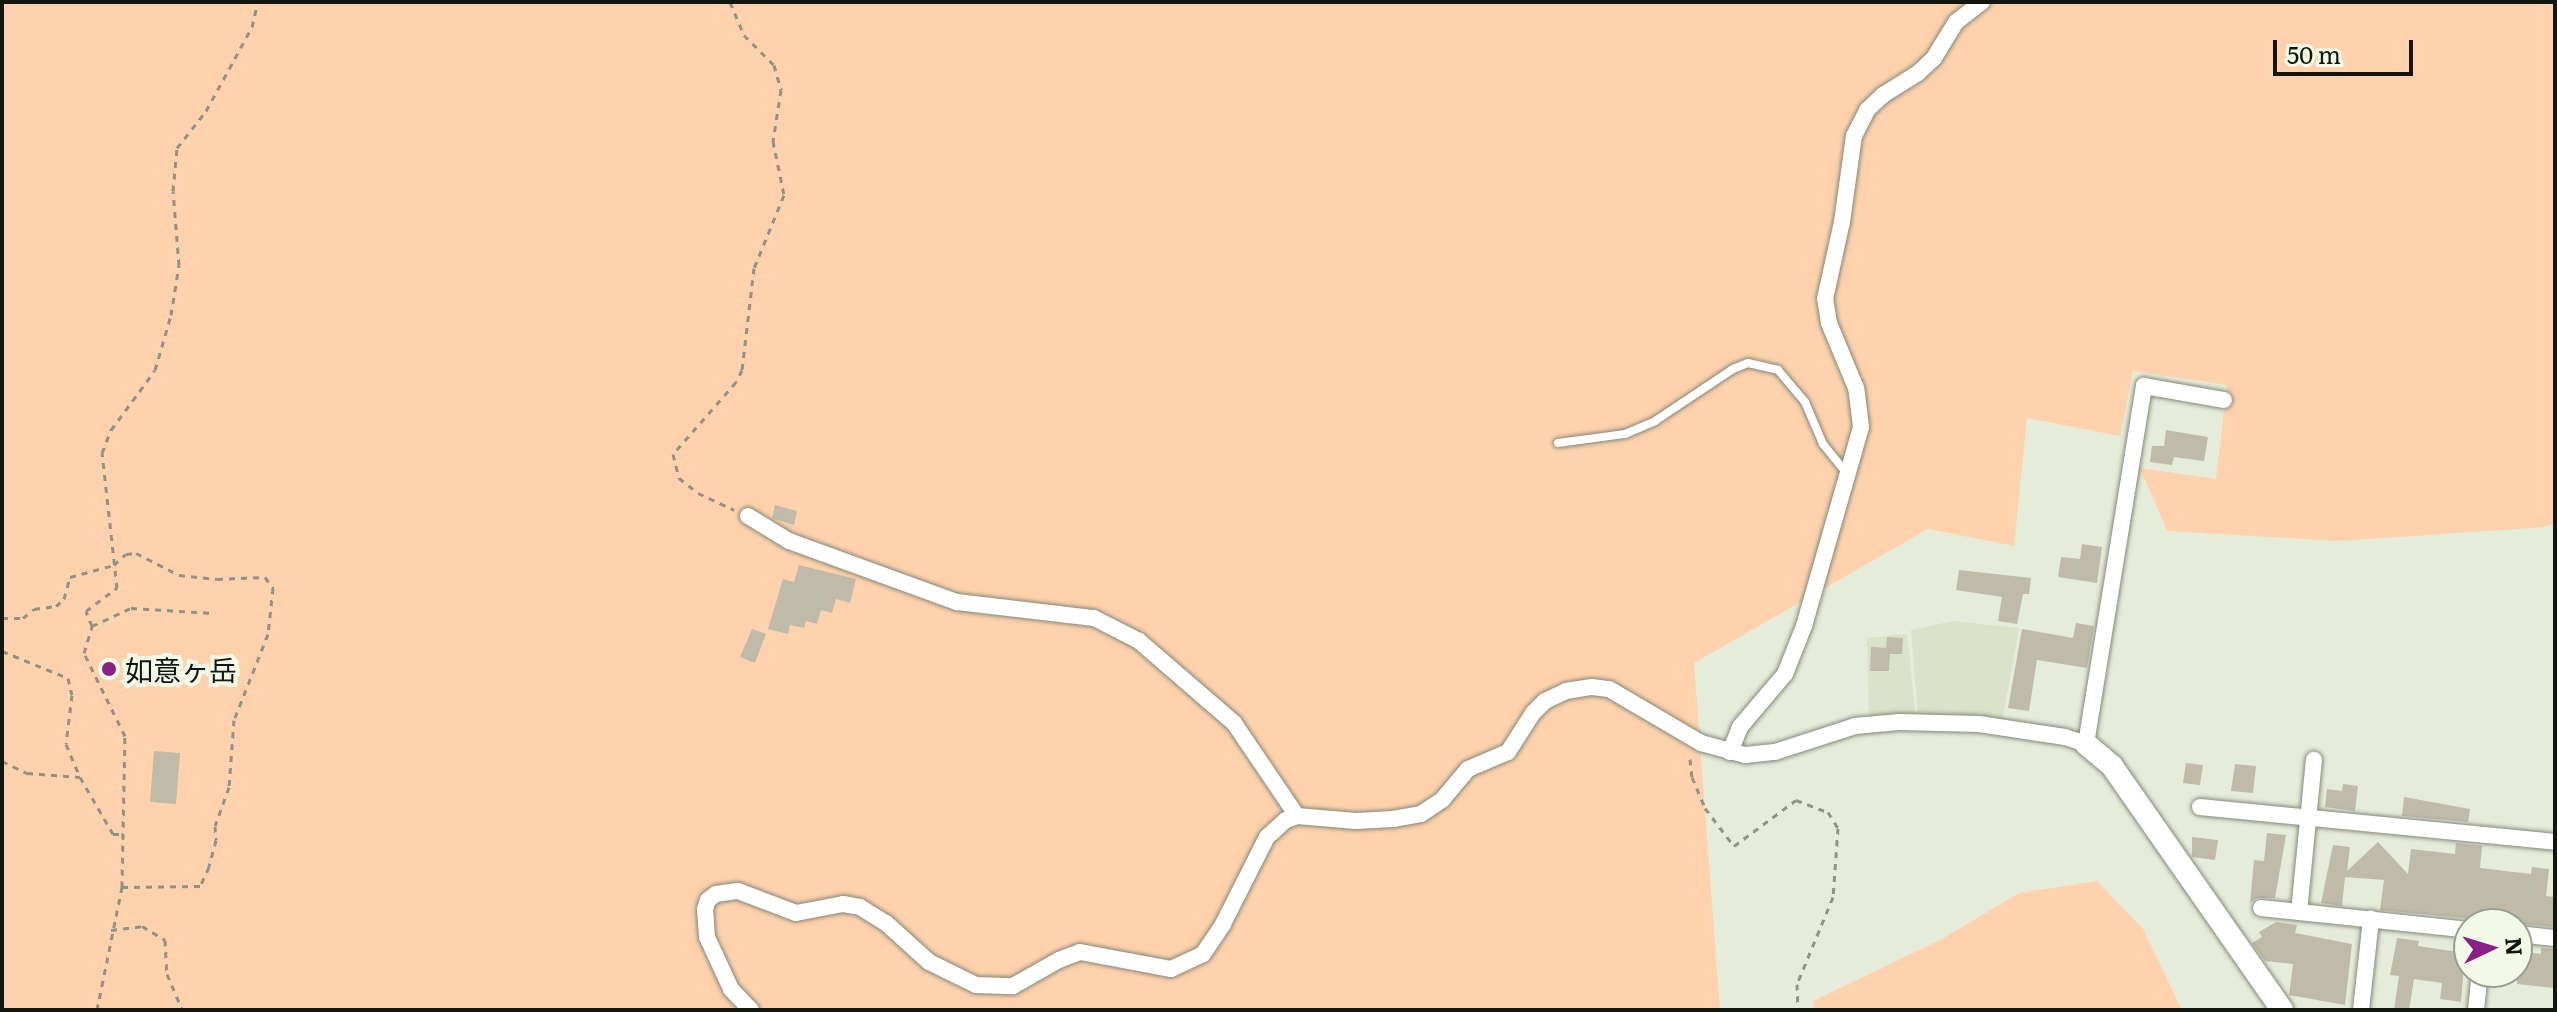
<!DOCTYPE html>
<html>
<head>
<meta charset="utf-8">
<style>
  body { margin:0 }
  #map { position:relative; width:2557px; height:1012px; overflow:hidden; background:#e6ecda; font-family:Literata,"Noto Sans JP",serif }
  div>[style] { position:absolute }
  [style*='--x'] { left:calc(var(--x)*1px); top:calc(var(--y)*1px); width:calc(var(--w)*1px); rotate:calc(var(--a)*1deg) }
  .built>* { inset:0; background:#dae2c9 }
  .green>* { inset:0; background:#ffd2ad }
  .building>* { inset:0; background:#c0baa9 }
  .path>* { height:3px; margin-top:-1.5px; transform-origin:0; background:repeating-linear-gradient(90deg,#8f9386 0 6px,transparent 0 12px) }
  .roads { filter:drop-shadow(0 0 2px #848979) drop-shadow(0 0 2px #848979) }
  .lane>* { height:8px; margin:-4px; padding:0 4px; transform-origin:4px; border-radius:4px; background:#fff }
  .street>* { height:16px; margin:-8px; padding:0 8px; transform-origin:8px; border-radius:8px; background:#fff }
  .secondary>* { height:22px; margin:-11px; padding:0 11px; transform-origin:11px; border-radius:11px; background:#fff }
  .dots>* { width:22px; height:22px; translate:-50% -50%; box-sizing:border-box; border:4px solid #f3f9e7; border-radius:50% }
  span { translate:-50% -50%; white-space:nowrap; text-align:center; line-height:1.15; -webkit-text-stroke:8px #f3f9e7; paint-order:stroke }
  .poi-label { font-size:28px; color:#13150f }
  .left { translate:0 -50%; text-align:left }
  .frame { position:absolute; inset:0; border:4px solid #13150f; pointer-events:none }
  .north { position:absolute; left:2453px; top:908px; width:80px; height:80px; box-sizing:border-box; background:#f3f9e7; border:2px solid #999e91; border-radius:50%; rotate:86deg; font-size:22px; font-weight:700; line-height:32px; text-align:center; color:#13150f }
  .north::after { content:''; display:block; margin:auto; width:28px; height:36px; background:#8a2085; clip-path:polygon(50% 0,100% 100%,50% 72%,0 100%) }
  .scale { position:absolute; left:2273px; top:40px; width:140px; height:36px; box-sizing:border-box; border:4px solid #13150f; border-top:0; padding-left:10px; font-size:24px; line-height:28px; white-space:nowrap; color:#13150f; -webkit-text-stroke:6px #f3f9e7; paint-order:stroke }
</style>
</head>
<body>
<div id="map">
  <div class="built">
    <i style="clip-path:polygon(1953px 621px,2019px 628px,2002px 721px,1975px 715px,1918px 717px,1911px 630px)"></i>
    <i style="clip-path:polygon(1907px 634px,1916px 719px,1869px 719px,1867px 638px)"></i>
  </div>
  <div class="green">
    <i style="clip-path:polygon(2px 2px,2555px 2px,2555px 523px,2545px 527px,2339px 541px,2167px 531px,2140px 468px,2216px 479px,2227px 385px,2133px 371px,2120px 436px,2027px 418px,2014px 546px,1928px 529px,1694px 663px,1720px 1010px,2px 1010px)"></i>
    <i style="clip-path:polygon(2097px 881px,2143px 929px,2182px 1010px,1814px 1010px,1813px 1001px,1942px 939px,2019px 893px)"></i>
  </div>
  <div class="building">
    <i style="clip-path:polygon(2166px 430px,2208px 437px,2204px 461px,2174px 457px,2172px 465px,2150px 462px,2152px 446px,2164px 446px)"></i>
    <i style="clip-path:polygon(775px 505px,797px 511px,794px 525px,772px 518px)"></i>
    <i style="clip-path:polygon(2082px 544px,2102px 547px,2097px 583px,2058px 577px,2061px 557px,2080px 559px)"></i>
    <i style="clip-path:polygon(799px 565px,856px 579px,850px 603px,836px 599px,832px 613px,821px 610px,817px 624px,806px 621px,804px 628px,790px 625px,788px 634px,768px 629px,783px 579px,794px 582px)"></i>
    <i style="clip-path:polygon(1959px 570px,2031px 578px,2029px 594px,2023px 594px,2017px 624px,1998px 621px,2002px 597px,1956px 590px)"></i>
    <i style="clip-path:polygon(2076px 623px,2094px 626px,2087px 668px,2037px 660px,2029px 711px,2008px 708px,2022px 629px,2073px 638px)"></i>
    <i style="clip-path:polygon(752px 629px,766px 634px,755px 663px,740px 657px)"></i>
    <i style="clip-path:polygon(1887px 637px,1903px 638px,1902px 654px,1890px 654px,1889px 671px,1870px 671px,1871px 647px,1886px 648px)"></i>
    <i style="clip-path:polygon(154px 751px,180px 753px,176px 804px,150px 802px)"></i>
    <i style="clip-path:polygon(2186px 763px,2203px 765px,2200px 785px,2183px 783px)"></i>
    <i style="clip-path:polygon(2235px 764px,2256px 766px,2253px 793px,2231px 791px)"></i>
    <i style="clip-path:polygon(2343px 784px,2358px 786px,2355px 811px,2325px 807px,2327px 789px,2342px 791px)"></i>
    <i style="clip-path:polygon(2404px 797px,2470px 809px,2468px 822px,2402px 816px)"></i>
    <i style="clip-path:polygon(2267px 833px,2286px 835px,2275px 898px,2257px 898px,2250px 903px,2254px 860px,2264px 861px)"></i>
    <i style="clip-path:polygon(2192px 837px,2218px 840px,2215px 860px,2192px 857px)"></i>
    <i style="clip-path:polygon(2378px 842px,2408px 874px,2411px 849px,2455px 854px,2456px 843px,2482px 846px,2480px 868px,2531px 874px,2532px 867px,2549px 869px,2546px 896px,2555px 897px,2555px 927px,2380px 910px,2384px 880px,2345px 877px,2342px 906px,2321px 903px,2333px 845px,2350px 847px,2347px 871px)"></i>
    <i style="clip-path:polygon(2276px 922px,2297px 925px,2295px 933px,2352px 944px,2345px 1005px,2289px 995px,2293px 964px,2265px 961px,2252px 943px,2262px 937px,2259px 932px)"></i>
    <i style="clip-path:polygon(2397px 938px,2419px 941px,2418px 946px,2465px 953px,2461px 1002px,2440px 999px,2442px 983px,2414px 979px,2409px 1010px,2394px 1010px,2399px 976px,2390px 975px)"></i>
    <i style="clip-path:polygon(2541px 948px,2555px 949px,2555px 988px,2517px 984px,2517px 951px,2541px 954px)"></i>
  </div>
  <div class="path">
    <i style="--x:730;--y:2;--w:36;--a:67"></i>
    <i style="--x:744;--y:35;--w:42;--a:45"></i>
    <i style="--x:774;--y:65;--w:26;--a:74"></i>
    <i style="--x:781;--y:90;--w:52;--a:98.9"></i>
    <i style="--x:773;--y:141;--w:55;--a:78.5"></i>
    <i style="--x:784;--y:195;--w:79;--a:112.3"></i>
    <i style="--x:754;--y:268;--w:103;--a:96.7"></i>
    <i style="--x:742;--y:370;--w:13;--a:117"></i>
    <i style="--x:736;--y:382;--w:96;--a:131.2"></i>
    <i style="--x:673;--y:454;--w:25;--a:76"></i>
    <i style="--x:679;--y:478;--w:24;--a:38"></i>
    <i style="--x:698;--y:493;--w:40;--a:25"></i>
    <i style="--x:2;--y:618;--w:21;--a:0"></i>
    <i style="--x:23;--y:618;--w:14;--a:-39"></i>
    <i style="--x:34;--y:609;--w:22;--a:-8"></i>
    <i style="--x:56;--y:606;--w:11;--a:-41"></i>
    <i style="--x:64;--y:599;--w:23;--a:-75"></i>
    <i style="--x:70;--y:577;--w:46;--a:-15.3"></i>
    <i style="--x:114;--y:565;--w:16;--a:-43"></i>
    <i style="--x:126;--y:554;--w:10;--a:-6"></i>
    <i style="--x:136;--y:553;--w:48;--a:27.1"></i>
    <i style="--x:179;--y:575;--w:38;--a:6"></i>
    <i style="--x:217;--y:579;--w:48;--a:-2.4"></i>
    <i style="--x:265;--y:577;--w:14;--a:54"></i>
    <i style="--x:273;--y:588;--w:46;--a:96.2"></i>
    <i style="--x:268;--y:634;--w:92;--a:111.6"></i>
    <i style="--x:234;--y:720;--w:67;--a:94.3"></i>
    <i style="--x:229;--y:787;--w:41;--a:109.7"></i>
    <i style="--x:215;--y:826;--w:14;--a:86"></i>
    <i style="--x:216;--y:840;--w:28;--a:105"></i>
    <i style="--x:209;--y:867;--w:21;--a:115"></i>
    <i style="--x:200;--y:886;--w:78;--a:179.3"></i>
    <i style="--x:92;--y:626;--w:43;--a:-24.8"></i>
    <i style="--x:131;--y:608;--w:82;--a:3.5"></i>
    <i style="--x:2;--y:651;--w:71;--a:22.2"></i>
    <i style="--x:68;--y:678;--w:17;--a:77"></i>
    <i style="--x:72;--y:695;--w:49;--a:97"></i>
    <i style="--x:66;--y:744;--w:36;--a:67"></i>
    <i style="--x:1690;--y:759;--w:18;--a:84"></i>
    <i style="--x:1692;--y:777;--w:34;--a:67"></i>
    <i style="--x:1705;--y:808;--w:48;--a:52.7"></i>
    <i style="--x:1734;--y:846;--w:77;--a:-36.6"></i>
    <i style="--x:1796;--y:800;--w:34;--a:21"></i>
    <i style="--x:1828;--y:812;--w:19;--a:58"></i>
    <i style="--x:1838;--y:828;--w:69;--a:94.1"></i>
    <i style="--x:1833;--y:897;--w:94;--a:112.5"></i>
    <i style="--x:1797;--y:984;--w:26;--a:88"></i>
    <i style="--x:2;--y:761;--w:28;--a:26"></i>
    <i style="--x:27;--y:773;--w:53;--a:4.3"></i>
    <i style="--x:80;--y:777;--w:66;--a:59.9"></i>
    <i style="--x:113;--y:834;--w:7;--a:0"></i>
    <i style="--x:111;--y:930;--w:31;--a:-7"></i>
    <i style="--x:142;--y:926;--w:27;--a:31"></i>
    <i style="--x:165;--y:940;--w:34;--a:87"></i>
    <i style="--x:167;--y:974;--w:39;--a:67"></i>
    <i style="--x:97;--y:1010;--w:126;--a:-78.5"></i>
    <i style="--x:122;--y:887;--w:151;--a:-88.9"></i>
    <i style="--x:125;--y:736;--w:93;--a:-116.3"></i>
    <i style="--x:84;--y:653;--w:28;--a:-73"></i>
    <i style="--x:92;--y:626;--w:16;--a:-112"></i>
    <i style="--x:86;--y:611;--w:39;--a:-37"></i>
    <i style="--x:117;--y:588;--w:136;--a:-96.3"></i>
    <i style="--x:102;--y:453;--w:25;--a:-69"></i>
    <i style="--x:111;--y:430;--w:74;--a:-53.7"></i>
    <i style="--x:155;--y:370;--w:57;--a:-73.8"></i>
    <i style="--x:171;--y:315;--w:51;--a:-80.9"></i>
    <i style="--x:179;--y:265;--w:74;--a:-94.6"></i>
    <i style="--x:173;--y:191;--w:43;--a:-84.7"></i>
    <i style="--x:177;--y:148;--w:47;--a:-51.9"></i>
    <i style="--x:206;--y:111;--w:96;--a:-61.3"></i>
    <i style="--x:252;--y:27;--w:26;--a:-77"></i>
  </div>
  <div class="roads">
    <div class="lane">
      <i style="--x:1558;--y:443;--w:68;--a:-7.7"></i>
      <i style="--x:1625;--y:434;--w:33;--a:-23"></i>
      <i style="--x:1655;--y:421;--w:94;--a:-33.7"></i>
      <i style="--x:1733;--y:369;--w:16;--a:-22"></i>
      <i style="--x:1748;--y:363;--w:31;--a:13"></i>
      <i style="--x:1778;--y:370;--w:42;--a:49.8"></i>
      <i style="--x:1805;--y:402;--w:46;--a:66.8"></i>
      <i style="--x:1823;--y:444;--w:38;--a:51"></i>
    </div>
    <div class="street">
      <i style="--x:748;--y:516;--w:48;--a:31.4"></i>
      <i style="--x:789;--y:541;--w:179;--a:20"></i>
      <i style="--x:957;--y:602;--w:138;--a:6.7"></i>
      <i style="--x:1094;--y:618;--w:51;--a:27.1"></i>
      <i style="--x:1139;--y:641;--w:125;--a:40.8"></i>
      <i style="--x:1234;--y:723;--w:112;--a:55.9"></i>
      <i style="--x:1730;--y:752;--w:27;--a:-68"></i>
      <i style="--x:1740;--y:727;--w:70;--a:-49.7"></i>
      <i style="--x:1785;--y:674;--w:52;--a:-68.4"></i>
      <i style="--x:1804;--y:626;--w:207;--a:-74"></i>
      <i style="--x:1861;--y:427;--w:39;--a:-97"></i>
      <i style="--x:1856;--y:388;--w:70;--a:-112.6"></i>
      <i style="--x:1829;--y:323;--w:24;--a:-99"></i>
      <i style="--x:1825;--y:299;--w:79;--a:-77.6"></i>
      <i style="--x:1842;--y:222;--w:87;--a:-82.1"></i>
      <i style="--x:1854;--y:136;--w:29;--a:-63"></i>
      <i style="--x:1867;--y:110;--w:22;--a:-43"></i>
      <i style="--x:1883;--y:95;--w:41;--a:-32.2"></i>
      <i style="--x:1918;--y:73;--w:22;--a:-43"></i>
      <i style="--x:1934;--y:58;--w:42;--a:-58.6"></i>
      <i style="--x:1956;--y:22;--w:33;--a:-38"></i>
      <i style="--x:2200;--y:807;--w:357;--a:5.6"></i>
      <i style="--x:2261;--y:908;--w:209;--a:6"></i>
      <i style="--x:2299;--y:912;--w:153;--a:-84.4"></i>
      <i style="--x:2517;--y:934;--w:38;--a:6"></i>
      <i style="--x:751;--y:1010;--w:29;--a:-134"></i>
      <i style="--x:731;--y:989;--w:57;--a:-114.8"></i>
      <i style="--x:707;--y:937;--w:28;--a:-94"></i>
      <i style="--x:705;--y:909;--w:9;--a:-72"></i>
      <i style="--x:708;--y:900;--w:10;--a:-37"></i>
      <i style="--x:716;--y:894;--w:22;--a:-8"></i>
      <i style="--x:738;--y:891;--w:62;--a:20.8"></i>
      <i style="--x:796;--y:913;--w:48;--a:-10.8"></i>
      <i style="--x:843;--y:904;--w:17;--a:10"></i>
      <i style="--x:860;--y:907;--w:31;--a:32"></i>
      <i style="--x:886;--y:923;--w:58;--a:42.2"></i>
      <i style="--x:929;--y:962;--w:52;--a:26.1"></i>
      <i style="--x:976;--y:985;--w:37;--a:2"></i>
      <i style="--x:1013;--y:986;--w:53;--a:-29.5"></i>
      <i style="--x:1059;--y:960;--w:22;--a:-21"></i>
      <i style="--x:1080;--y:952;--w:93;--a:10.6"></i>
      <i style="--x:1171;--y:969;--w:35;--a:-25"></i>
      <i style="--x:1203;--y:954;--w:36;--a:-56"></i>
      <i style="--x:1223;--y:924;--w:97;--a:-63.2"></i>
      <i style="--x:1267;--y:837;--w:25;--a:-42"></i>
      <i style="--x:1286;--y:820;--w:12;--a:-20"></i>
      <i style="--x:1297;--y:816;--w:59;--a:4.8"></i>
      <i style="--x:1356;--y:821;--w:37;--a:-3"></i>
      <i style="--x:1393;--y:819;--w:28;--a:-10"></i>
      <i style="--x:1421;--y:814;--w:25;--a:-34"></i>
      <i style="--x:1442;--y:800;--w:40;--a:-50"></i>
      <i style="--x:1468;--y:769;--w:43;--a:-23"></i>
      <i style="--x:1508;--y:752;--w:46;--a:-57.3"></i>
      <i style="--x:1533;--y:713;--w:17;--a:-45"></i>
      <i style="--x:1545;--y:701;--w:23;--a:-25"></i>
      <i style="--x:1566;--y:691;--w:26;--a:-9"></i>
      <i style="--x:1592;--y:687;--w:17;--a:7"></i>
      <i style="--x:1609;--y:689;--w:107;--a:30.4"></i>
      <i style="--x:1701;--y:743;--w:46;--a:15.3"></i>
      <i style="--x:1745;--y:755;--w:30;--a:-6"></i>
      <i style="--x:1775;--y:752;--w:84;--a:-18"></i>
      <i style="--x:1855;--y:726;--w:44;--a:-5.2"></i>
      <i style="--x:1899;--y:722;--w:80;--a:1.4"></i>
      <i style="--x:1979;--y:724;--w:87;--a:8.6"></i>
      <i style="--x:2065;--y:737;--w:22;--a:18"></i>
      <i style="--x:2086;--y:744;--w:363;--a:-80.8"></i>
      <i style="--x:2144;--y:386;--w:81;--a:9.9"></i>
      <i style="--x:2361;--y:1010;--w:92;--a:-83.7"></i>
      <i style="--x:2476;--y:1010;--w:38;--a:-84"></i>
    </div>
    <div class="secondary">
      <i style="--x:2086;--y:744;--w:34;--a:40"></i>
      <i style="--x:2112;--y:766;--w:297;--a:55.1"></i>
    </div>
  </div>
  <div class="dots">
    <i style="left:109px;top:669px;background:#8a2085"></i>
  </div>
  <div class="poi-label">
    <span class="left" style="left:125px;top:669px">如意ヶ岳</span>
  </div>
  <div class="frame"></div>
  <div class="north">N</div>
  <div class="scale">50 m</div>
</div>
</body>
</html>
